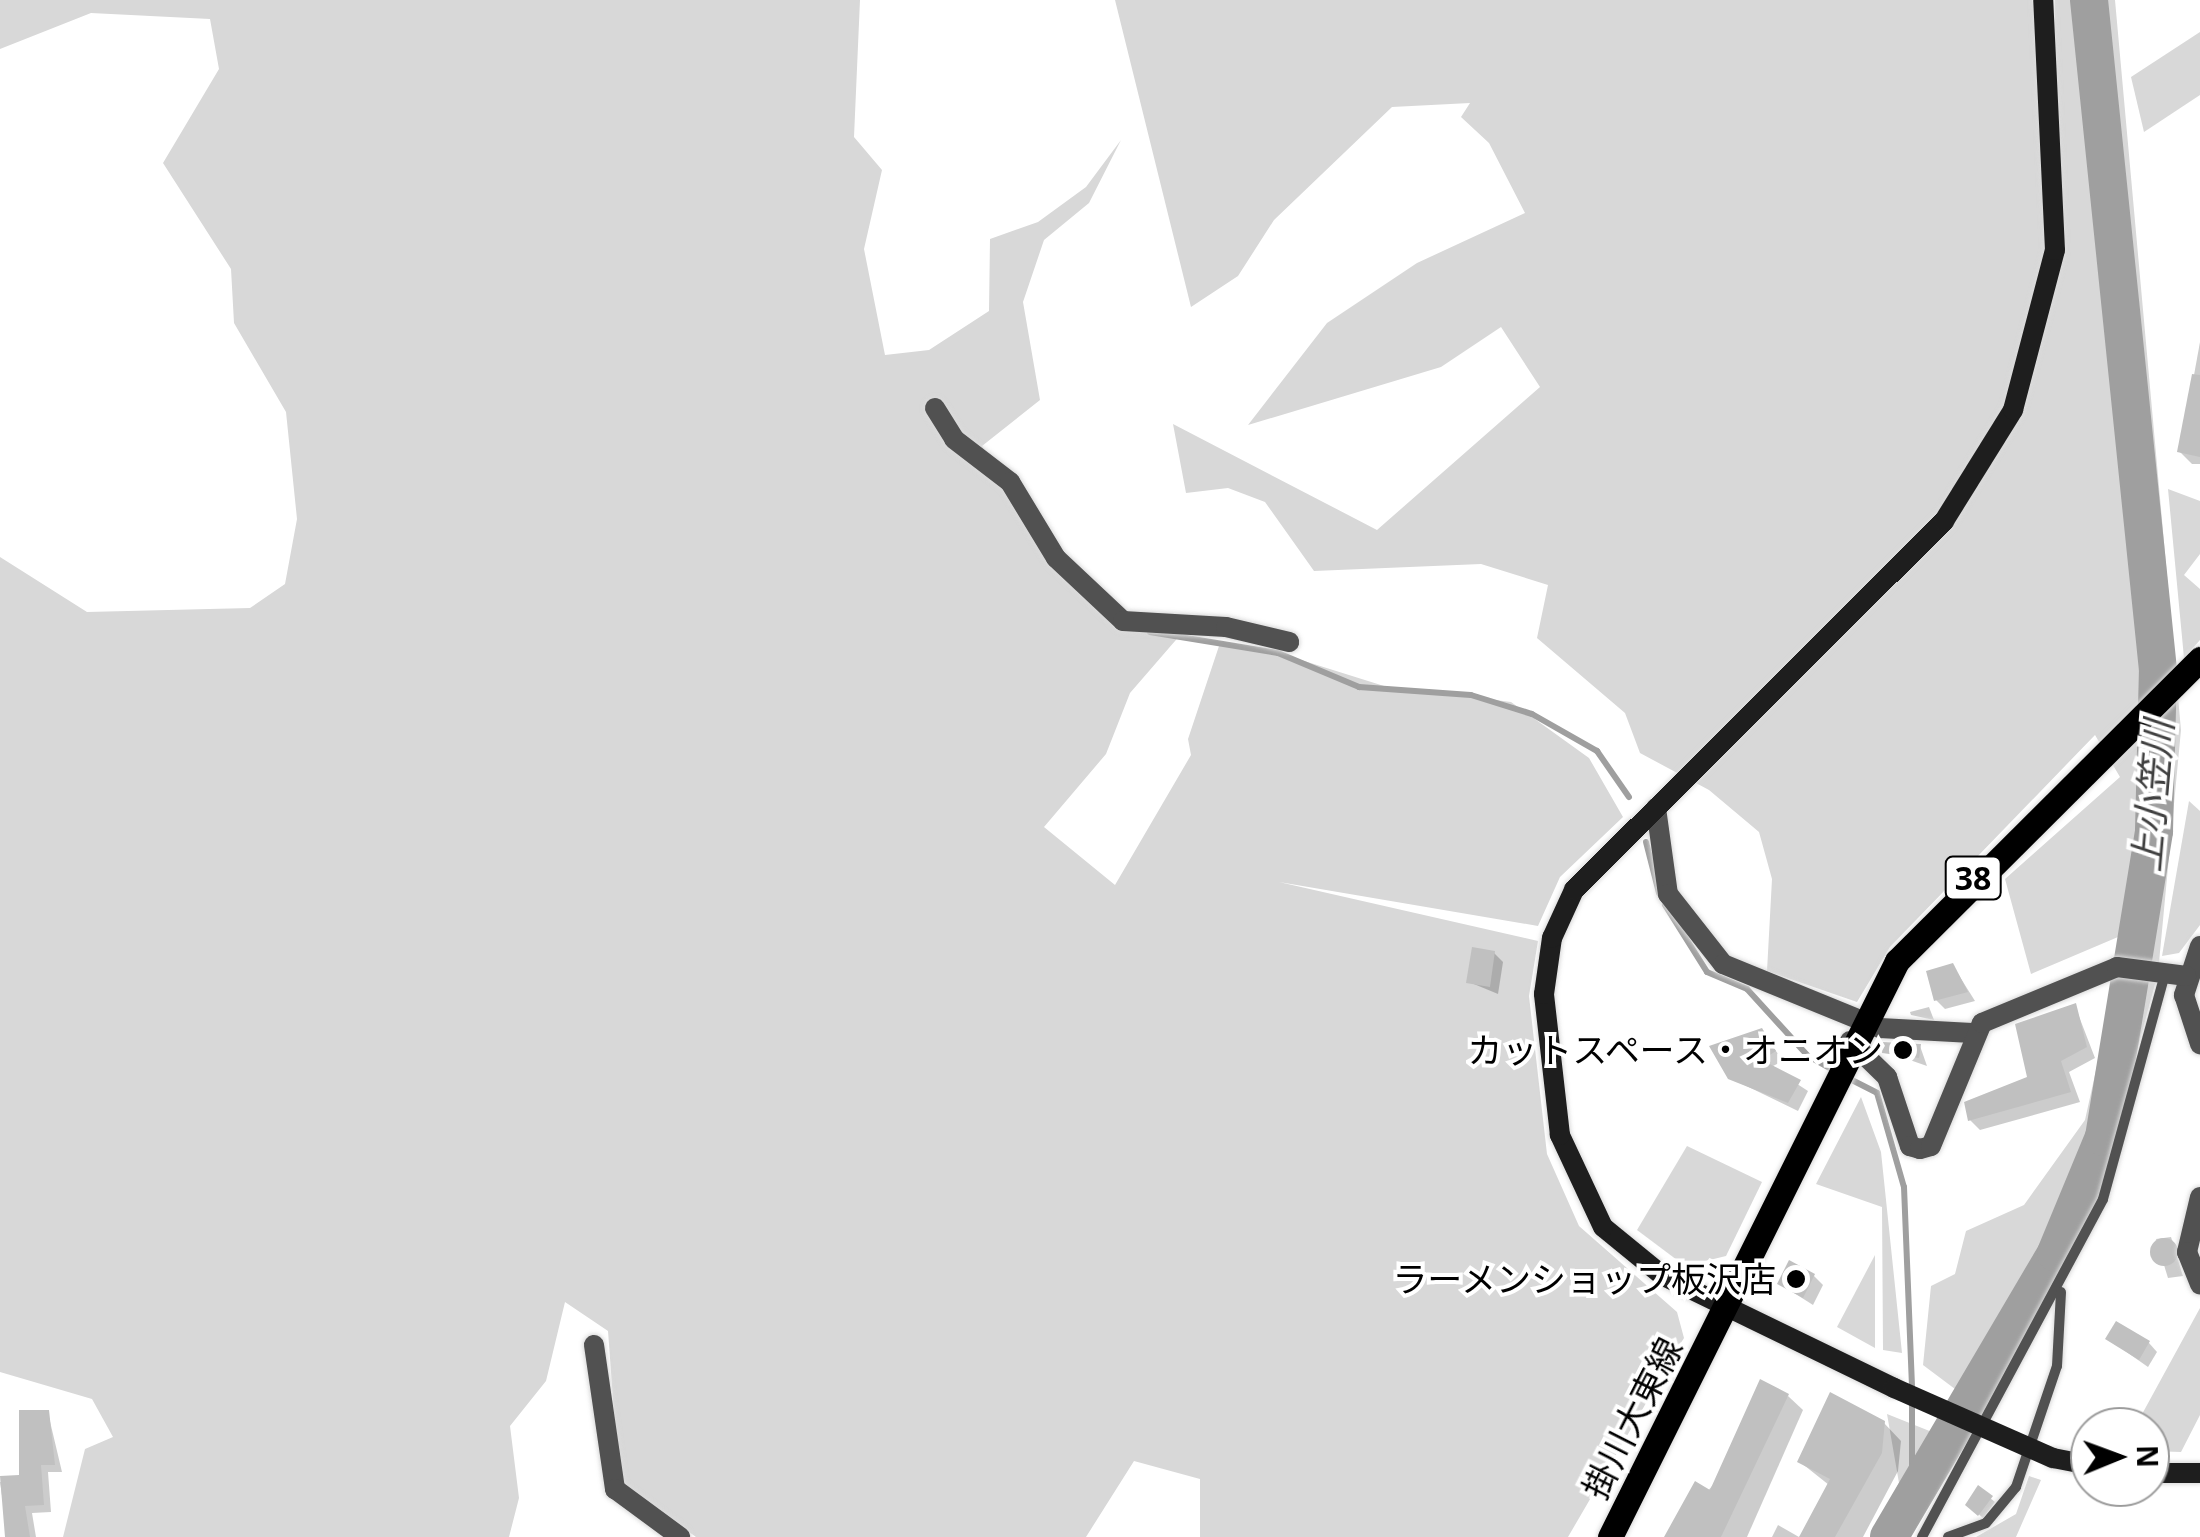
<!DOCTYPE html>
<html>
<head>
<meta charset="utf-8">
<style>
  body { margin:0 }
  #map { position:relative; width:2200px; height:1537px; overflow:hidden; background:#fff; font-family:"Open Sans","Noto Sans JP",sans-serif }
  div>[style] { position:absolute }
  [style*='--x'] { left:calc(var(--x)*1px); top:calc(var(--y)*1px); width:calc(var(--w)*1px); rotate:calc(var(--a)*1deg) }
  .green>* { inset:0; background:#d8d8d8 }
  .shadow>* { inset:0; background:#0003 }
  .stream>* { height:6px; margin:-3px; padding:0 3px; transform-origin:3px; border-radius:3px; background:#9f9f9f }
  .river>* { height:38px; margin:-19px; padding:0 19px; transform-origin:19px; border-radius:19px; background:#9f9f9f }
  .building>* { inset:0; background:#c0c0c0 }
  .round { border-radius:50% }
  .roads { filter:drop-shadow(0 0 2px #dbdbdb) drop-shadow(0 0 2px #dbdbdb) }
  .lane>* { height:10px; margin:-5px; padding:0 5px; transform-origin:5px; border-radius:5px; background:#515151 }
  .street>* { height:20px; margin:-10px; padding:0 10px; transform-origin:10px; border-radius:10px; background:#515151 }
  .secondary>* { height:20px; margin:-10px; padding:0 10px; transform-origin:10px; border-radius:10px; background:#1e1e1e }
  .primary>* { height:25px; margin:-12.5px; padding:0 12.5px; transform-origin:12.5px; border-radius:12.5px; background:#000 }
  .secondary-bridge>* { height:20px; margin:-10px; padding:0 10px; transform-origin:10px; border-radius:10px; background:#1e1e1e }
  .dots>* { width:28px; height:28px; translate:-50% -50%; box-sizing:border-box; border:5px solid #fff; border-radius:50% }
  span { translate:-50% -50%; white-space:nowrap; text-align:center; line-height:1.15; -webkit-text-stroke:8px #fff; paint-order:stroke }
  .shield-label span { padding:2px 8px; background:#fff; border:2px solid; border-radius:8px; -webkit-text-stroke-width:0 }
  .shield-label { font-size:32px; color:#000; font-weight:700 }
  .poi-label { font-size:35px; color:#000 }
  .right { translate:-100% -50%; text-align:right }
  .street-label { font-size:35px; color:#000 }
  .water-label { font-size:38px; color:#404040; font-style:italic }
  .north { position:absolute; left:2070px; top:1407px; width:100px; height:100px; box-sizing:border-box; background:#fff; border:2px solid #999; border-radius:50%; rotate:89deg; font-size:28px; font-weight:700; line-height:40px; text-align:center; color:#000 }
  .north::after { content:''; display:block; margin:auto; width:35px; height:45px; background:#000; clip-path:polygon(50% 0,100% 100%,50% 72%,0 100%) }
</style>
</head>
<body>
<div id="map">
  <div class="green">
    <i style="clip-path:polygon(0 0,860px 0,854px 137px,882px 170px,864px 249px,885px 355px,929px 350px,989px 311px,990px 239px,1038px 222px,1086px 187px,1121px 140px,1089px 203px,1044px 240px,1023px 302px,1040px 400px,982px 446px,1056px 558px,1123px 621px,1188px 626px,1130px 693px,1106px 754px,1044px 827px,1115px 885px,1191px 755px,1188px 739px,1219px 646px,1266px 649px,1384px 686px,1511px 702px,1589px 758px,1623px 817px,1560px 877px,1538px 926px,1279px 882px,1538px 941px,1529px 996px,1547px 1154px,1579px 1226px,1677px 1312px,1684px 1338px,1568px 1537px,1200px 1537px,1200px 1479px,1134px 1461px,1086px 1537px,696px 1537px,619px 1481px,608px 1331px,565px 1302px,546px 1381px,510px 1426px,519px 1498px,509px 1537px,63px 1537px,85px 1449px,113px 1437px,92px 1399px,0 1372px,0 557px,87px 612px,250px 608px,285px 584px,297px 519px,286px 412px,234px 323px,231px 269px,163px 163px,219px 69px,210px 19px,91px 13px,0 49px)"></i>
    <i style="clip-path:polygon(1115px 0,2032px 0,2055px 123px,2055px 0,2115px 0,2181px 730px,2158px 973px,2102px 1181px,2038px 1322px,1911px 1537px,1870px 1537px,1899px 1483px,1887px 1414px,1937px 1434px,1959px 1392px,1923px 1365px,1931px 1286px,1955px 1274px,1966px 1231px,2024px 1205px,2085px 1120px,2115px 984px,2118px 937px,2031px 974px,2005px 879px,2120px 777px,2095px 735px,1890px 947px,1857px 1002px,1767px 971px,1772px 879px,1759px 832px,1709px 790px,1640px 753px,1625px 713px,1537px 638px,1548px 585px,1481px 564px,1314px 571px,1265px 502px,1228px 488px,1186px 493px,1173px 424px,1377px 530px,1540px 387px,1501px 327px,1441px 367px,1248px 425px,1327px 323px,1417px 263px,1525px 213px,1489px 143px,1461px 117px,1470px 103px,1392px 107px,1274px 220px,1238px 276px,1191px 307px)"></i>
    <i style="clip-path:polygon(2200px 32px,2200px 95px,2144px 132px,2131px 77px)"></i>
    <i style="clip-path:polygon(2168px 489px,2200px 501px,2200px 554px,2184px 575px,2200px 589px,2200px 640px,2184px 658px)"></i>
    <i style="clip-path:polygon(2189px 801px,2200px 811px,2200px 925px,2179px 953px,2162px 956px)"></i>
    <i style="clip-path:polygon(1861px 1097px,1881px 1152px,1902px 1353px,1883px 1350px,1882px 1207px,1816px 1184px)"></i>
    <i style="clip-path:polygon(1687px 1146px,1762px 1182px,1726px 1256px,1685px 1266px,1637px 1230px)"></i>
    <i style="clip-path:polygon(1875px 1255px,1875px 1348px,1837px 1327px)"></i>
    <i style="clip-path:polygon(2200px 1308px,2200px 1415px,2181px 1452px,2150px 1451px,2150px 1427px,2135px 1427px)"></i>
    <i style="clip-path:polygon(2029px 1476px,2041px 1480px,2016px 1537px,1976px 1537px,2016px 1514px)"></i>
  </div>
  <div class="shadow">
    <i style="clip-path:polygon(2200px 342px,2200px 464px,2192px 464px,2180px 452px)"></i>
    <i style="clip-path:polygon(1494px 953px,1503px 962px,1498px 994px,1469px 982px)"></i>
    <i style="clip-path:polygon(1953px 966px,1975px 1001px,1945px 1009px,1936px 1000px)"></i>
    <i style="clip-path:polygon(2075px 1006px,2095px 1058px,2069px 1072px,2080px 1102px,1980px 1130px,1970px 1120px,2030px 1079px)"></i>
    <i style="clip-path:polygon(1929px 1007px,1934px 1020px,1911px 1015px,1910px 1012px)"></i>
    <i style="clip-path:polygon(1762px 1031px,1783px 1061px,1771px 1067px,1808px 1091px,1798px 1111px,1730px 1078px)"></i>
    <i style="clip-path:polygon(1920px 1046px,1927px 1066px,1884px 1051px)"></i>
    <i style="clip-path:polygon(2171px 1237px,2183px 1276px,2168px 1278px,2156px 1239px)"></i>
    <i style="clip-path:polygon(1814px 1276px,1823px 1285px,1813px 1305px,1780px 1284px)"></i>
    <i style="clip-path:polygon(2108px 1339px,2149px 1343px,2157px 1352px,2148px 1367px)"></i>
    <i style="clip-path:polygon(1788px 1396px,1803px 1410px,1747px 1537px,1669px 1537px)"></i>
    <i style="clip-path:polygon(48px 1413px,62px 1472px,48px 1472px,51px 1512px,32px 1513px,36px 1537px,8px 1537px,0 1482px,22px 1477px)"></i>
    <i style="clip-path:polygon(1884px 1423px,1901px 1441px,1898px 1471px,1863px 1537px,1801px 1537px,1829px 1485px,1800px 1462px)"></i>
    <i style="clip-path:polygon(1979px 1489px,1995px 1502px,1983px 1518px,1968px 1505px)"></i>
    <i style="clip-path:polygon(1778px 1525px,1799px 1537px,1772px 1537px)"></i>
  </div>
  <div class="stream">
    <i style="--x:1150;--y:632;--w:130;--a:9.3"></i>
    <i style="--x:1278;--y:653;--w:88;--a:22.8"></i>
    <i style="--x:1359;--y:687;--w:112;--a:4.1"></i>
    <i style="--x:1471;--y:695;--w:64;--a:17.3"></i>
    <i style="--x:1532;--y:714;--w:75;--a:29.6"></i>
    <i style="--x:1597;--y:751;--w:56;--a:55.2"></i>
    <i style="--x:1646;--y:842;--w:53;--a:75.7"></i>
    <i style="--x:1665;--y:905;--w:79;--a:57.9"></i>
    <i style="--x:1707;--y:972;--w:43;--a:23"></i>
    <i style="--x:1747;--y:989;--w:91;--a:47.7"></i>
    <i style="--x:1808;--y:1056;--w:29;--a:29"></i>
    <i style="--x:1844;--y:1076;--w:37;--a:27"></i>
    <i style="--x:1877;--y:1093;--w:98;--a:74"></i>
    <i style="--x:1904;--y:1187;--w:203;--a:87.7"></i>
    <i style="--x:1912;--y:1497;--w:95;--a:-90"></i>
  </div>
  <div class="river">
    <i style="--x:1889;--y:1537;--w:329;--a:-59.5"></i>
    <i style="--x:2056;--y:1253;--w:126;--a:-67.5"></i>
    <i style="--x:2104;--y:1137;--w:310;--a:-80.7"></i>
    <i style="--x:2154;--y:831;--w:161;--a:-88.6"></i>
    <i style="--x:2158;--y:670;--w:674;--a:-95.88"></i>
  </div>
  <div class="building">
    <i style="clip-path:polygon(2192px 374px,2200px 375px,2200px 457px,2177px 452px)"></i>
    <i style="clip-path:polygon(1472px 947px,1495px 951px,1490px 987px,1466px 983px)"></i>
    <i style="clip-path:polygon(1953px 963px,1968px 992px,1934px 1001px,1926px 971px)"></i>
    <i style="clip-path:polygon(2076px 1003px,2087px 1047px,2061px 1061px,2071px 1092px,1968px 1121px,1964px 1102px,2027px 1077px,2015px 1024px)"></i>
    <i style="clip-path:polygon(1762px 1028px,1776px 1051px,1762px 1060px,1801px 1080px,1788px 1103px,1728px 1079px,1709px 1046px)"></i>
    <i style="clip-path:polygon(1883px 1042px,1921px 1044px,1919px 1058px,1882px 1053px)"></i>
    <i class="round" style="left:2150px;top:1238px;width:28px;height:28px"></i>
    <i style="clip-path:polygon(1789px 1260px,1815px 1274px,1803px 1298px,1777px 1284px)"></i>
    <i style="clip-path:polygon(2116px 1321px,2150px 1341px,2139px 1360px,2105px 1339px)"></i>
    <i style="clip-path:polygon(1760px 1379px,1789px 1394px,1721px 1537px,1664px 1537px,1695px 1481px,1710px 1490px)"></i>
    <i style="clip-path:polygon(1830px 1392px,1885px 1421px,1882px 1453px,1835px 1537px,1799px 1537px,1830px 1479px,1797px 1462px)"></i>
    <i style="clip-path:polygon(19px 1410px,49px 1410px,55px 1465px,41px 1465px,44px 1505px,25px 1506px,30px 1537px,5px 1537px,0 1476px,19px 1475px)"></i>
    <i style="clip-path:polygon(1978px 1485px,1993px 1496px,1978px 1516px,1965px 1505px)"></i>
  </div>
  <div class="roads">
    <div class="lane">
      <i style="--x:1922;--y:1537;--w:383;--a:-61.8"></i>
      <i style="--x:2103;--y:1199;--w:233;--a:-74.6"></i>
      <i style="--x:1948;--y:1537;--w:40;--a:-20.2"></i>
      <i style="--x:1986;--y:1523;--w:47;--a:-50.2"></i>
      <i style="--x:2016;--y:1487;--w:128;--a:-71.3"></i>
      <i style="--x:2057;--y:1366;--w:74;--a:-86.9"></i>
    </div>
    <div class="street">
      <i style="--x:935;--y:408;--w:36;--a:58"></i>
      <i style="--x:954;--y:439;--w:71;--a:37.5"></i>
      <i style="--x:1010;--y:482;--w:89;--a:58.8"></i>
      <i style="--x:1056;--y:558;--w:92;--a:43.2"></i>
      <i style="--x:1123;--y:621;--w:103;--a:3.3"></i>
      <i style="--x:1226;--y:627;--w:65;--a:13.4"></i>
      <i style="--x:1656;--y:808;--w:87;--a:82.1"></i>
      <i style="--x:1668;--y:894;--w:89;--a:51.8"></i>
      <i style="--x:1723;--y:964;--w:170;--a:22.2"></i>
      <i style="--x:1880;--y:1028;--w:92;--a:3.1"></i>
      <i style="--x:2200;--y:946;--w:52;--a:108.1"></i>
      <i style="--x:2184;--y:995;--w:52;--a:71.9"></i>
      <i style="--x:1850;--y:1041;--w:52;--a:44.2"></i>
      <i style="--x:1887;--y:1077;--w:73;--a:71.6"></i>
      <i style="--x:1910;--y:1146;--w:10;--a:17"></i>
      <i style="--x:1920;--y:1149;--w:11;--a:-15"></i>
      <i style="--x:1931;--y:1146;--w:133;--a:-67.5"></i>
      <i style="--x:1982;--y:1023;--w:146;--a:-22.5"></i>
      <i style="--x:2117;--y:967;--w:70;--a:7.4"></i>
      <i style="--x:2200;--y:1197;--w:57;--a:103.3"></i>
      <i style="--x:2187;--y:1252;--w:35;--a:68"></i>
      <i style="--x:594;--y:1345;--w:146;--a:81.7"></i>
      <i style="--x:615;--y:1489;--w:81;--a:36.4"></i>
    </div>
    <div class="secondary">
      <i style="--x:1894;--y:1388;--w:257;--a:-154.1"></i>
      <i style="--x:1663;--y:1276;--w:77;--a:-140.8"></i>
      <i style="--x:1603;--y:1227;--w:102;--a:-115.1"></i>
      <i style="--x:1560;--y:1135;--w:142;--a:-96.5"></i>
      <i style="--x:1544;--y:994;--w:57;--a:-81.9"></i>
      <i style="--x:1552;--y:938;--w:53;--a:-65.4"></i>
      <i style="--x:1574;--y:890;--w:523;--a:-44.92"></i>
      <i style="--x:1944;--y:521;--w:131;--a:-58.1"></i>
      <i style="--x:2013;--y:410;--w:165;--a:-75.3"></i>
      <i style="--x:2055;--y:250;--w:250;--a:-92.7"></i>
      <i style="--x:2053;--y:1458;--w:38;--a:11"></i>
      <i style="--x:2150;--y:1473;--w:50;--a:0"></i>
    </div>
    <div class="primary">
      <i style="--x:1610;--y:1537;--w:644;--a:-63.51"></i>
      <i style="--x:1897;--y:961;--w:428;--a:-44.9"></i>
    </div>
  </div>
  <div class="secondary-bridge">
    <i style="--x:1894;--y:1388;--w:174;--a:23.8"></i>
  </div>
  <div class="dots">
    <i style="left:1903px;top:1050px;background:#000"></i>
    <i style="left:1796px;top:1279px;background:#000"></i>
  </div>
  <div class="shield-label">
    <span style="left:1973px;top:878px">38</span>
  </div>
  <div class="poi-label">
    <span class="right" style="left:1883px;top:1050px">カットスペース・オニオン</span>
    <span class="right" style="left:1776px;top:1279px">ラーメンショップ板沢店</span>
  </div>
  <div class="street-label">
    <span style="left:1632px;top:1418px;rotate:-63deg">掛川大東線</span>
  </div>
  <div class="water-label">
    <span style="left:2152px;top:796px;rotate:-85deg">上小笠川</span>
  </div>
  <div class="north">N</div>
</div>
</body>
</html>
